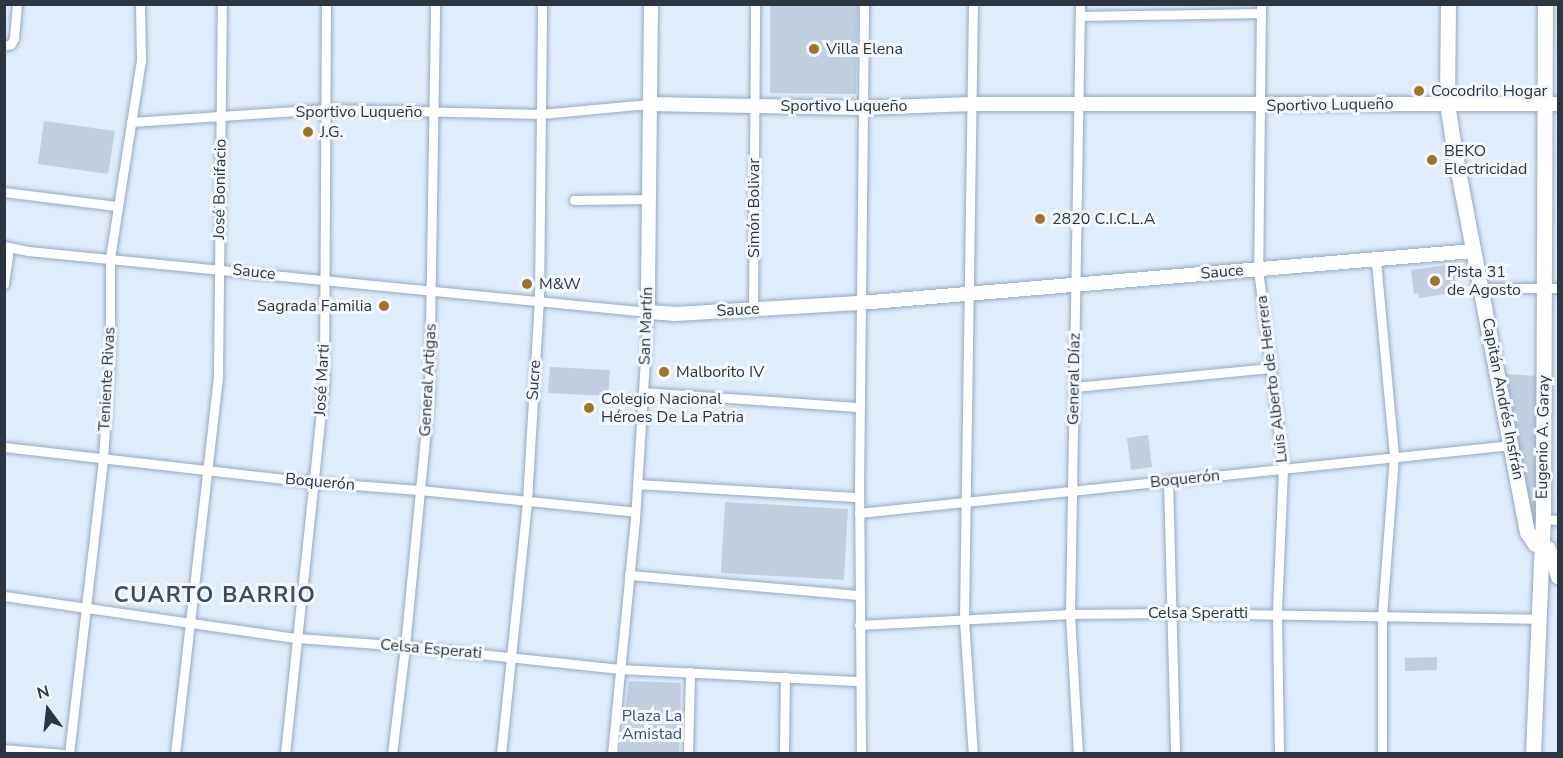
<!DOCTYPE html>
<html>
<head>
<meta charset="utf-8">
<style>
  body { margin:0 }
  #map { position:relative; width:1563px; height:758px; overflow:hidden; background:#dfecfc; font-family:"Nunito Sans",sans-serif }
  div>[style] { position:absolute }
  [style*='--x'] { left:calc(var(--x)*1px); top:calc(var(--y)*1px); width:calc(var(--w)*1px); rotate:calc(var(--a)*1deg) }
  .green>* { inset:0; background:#c1cfe1 }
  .roads { filter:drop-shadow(0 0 2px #95a9c3) drop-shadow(0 0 2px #95a9c3) }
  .street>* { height:9px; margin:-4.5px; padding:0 4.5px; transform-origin:4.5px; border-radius:4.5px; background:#fff }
  .secondary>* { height:14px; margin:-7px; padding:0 7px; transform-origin:7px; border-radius:7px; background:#fff }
  .primary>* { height:15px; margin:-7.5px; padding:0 7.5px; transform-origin:7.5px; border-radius:7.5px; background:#fff }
  .dots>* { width:16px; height:16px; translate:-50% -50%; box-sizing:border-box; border:3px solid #f4f8fe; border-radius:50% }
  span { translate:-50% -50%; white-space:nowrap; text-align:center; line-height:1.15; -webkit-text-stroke:6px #f4f8fe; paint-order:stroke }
  .poi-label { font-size:16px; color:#2d3540 }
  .left { translate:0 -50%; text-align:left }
  .right { translate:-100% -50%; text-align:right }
  .street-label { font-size:16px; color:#2d3540 }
  .park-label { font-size:16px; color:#37557c }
  .district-label { font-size:22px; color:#3b4c63; font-weight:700; letter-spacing:1.5px }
  .frame { position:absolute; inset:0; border:6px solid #2d3540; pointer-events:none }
  .north { position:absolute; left:18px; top:680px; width:60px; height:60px; -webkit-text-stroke:4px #f4f8fe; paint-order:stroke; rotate:345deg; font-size:16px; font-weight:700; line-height:24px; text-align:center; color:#2d3540 }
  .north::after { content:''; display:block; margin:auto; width:21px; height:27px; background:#2d3540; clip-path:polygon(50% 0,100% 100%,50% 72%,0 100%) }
</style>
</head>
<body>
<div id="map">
  <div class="green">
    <i style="clip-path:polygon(770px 5px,858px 5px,856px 94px,770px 93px)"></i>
    <i style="clip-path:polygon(44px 121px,115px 131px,108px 174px,38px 164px)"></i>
    <i style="clip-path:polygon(1454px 264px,1459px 292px,1419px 298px,1418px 293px,1414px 294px,1411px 270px)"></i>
    <i style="clip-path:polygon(550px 367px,610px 370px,608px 396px,548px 393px)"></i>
    <i style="clip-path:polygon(1506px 374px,1537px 376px,1535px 523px,1530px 521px)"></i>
    <i style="clip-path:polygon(1148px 435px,1152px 467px,1131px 470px,1127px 438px)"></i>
    <i style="clip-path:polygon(725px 502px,848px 509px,844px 580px,721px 573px)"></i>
    <i style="clip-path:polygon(1437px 657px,1437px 670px,1405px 671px,1405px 658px)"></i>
    <i style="clip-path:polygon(629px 681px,681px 683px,679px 753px,620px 753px)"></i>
  </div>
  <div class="roads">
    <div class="street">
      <i style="--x:973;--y:4;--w:616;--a:90.84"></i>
      <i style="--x:964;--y:620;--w:134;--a:86.2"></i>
      <i style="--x:1261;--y:4;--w:265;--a:90.6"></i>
      <i style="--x:1258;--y:269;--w:201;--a:82.8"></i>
      <i style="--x:1283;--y:468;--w:145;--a:92.4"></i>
      <i style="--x:1277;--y:613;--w:141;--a:89.2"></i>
      <i style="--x:1080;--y:16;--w:181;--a:-0.9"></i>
      <i style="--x:4;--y:46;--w:7;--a:-16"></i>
      <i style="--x:11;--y:44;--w:7;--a:-63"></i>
      <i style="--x:14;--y:38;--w:34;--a:-85"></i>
      <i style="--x:131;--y:122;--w:195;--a:-3.8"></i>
      <i style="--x:326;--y:109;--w:215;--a:1.3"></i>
      <i style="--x:541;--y:114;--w:108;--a:-5.3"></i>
      <i style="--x:4;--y:192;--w:113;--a:7.1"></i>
      <i style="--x:574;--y:200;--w:75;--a:-0.8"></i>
      <i style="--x:4;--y:246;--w:25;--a:12"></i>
      <i style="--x:28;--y:251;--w:623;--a:5.62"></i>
      <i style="--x:648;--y:312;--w:207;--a:93.6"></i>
      <i style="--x:635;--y:519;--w:236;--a:95.6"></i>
      <i style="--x:1376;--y:261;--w:196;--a:84.7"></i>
      <i style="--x:1394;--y:456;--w:159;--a:94.3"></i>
      <i style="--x:1382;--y:615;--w:139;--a:90"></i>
      <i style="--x:4;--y:284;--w:37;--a:-82"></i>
      <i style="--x:1482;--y:288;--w:76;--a:0"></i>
      <i style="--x:753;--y:309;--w:305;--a:-89.6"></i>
      <i style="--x:1074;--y:387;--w:198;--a:-5.5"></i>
      <i style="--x:643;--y:392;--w:217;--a:4"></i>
      <i style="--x:4;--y:447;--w:311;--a:6.5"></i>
      <i style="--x:313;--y:482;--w:107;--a:4.3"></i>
      <i style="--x:420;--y:490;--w:216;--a:5.8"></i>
      <i style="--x:1168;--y:480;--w:274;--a:88.5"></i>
      <i style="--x:637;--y:484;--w:222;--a:3.4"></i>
      <i style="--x:859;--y:513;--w:656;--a:-5.95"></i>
      <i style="--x:1543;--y:519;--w:15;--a:4"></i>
      <i style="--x:629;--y:575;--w:231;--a:5"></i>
      <i style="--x:4;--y:596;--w:296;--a:8.2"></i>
      <i style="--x:297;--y:638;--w:108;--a:4.2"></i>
      <i style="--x:405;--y:646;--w:216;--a:6.1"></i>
      <i style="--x:620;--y:669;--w:240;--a:2.9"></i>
      <i style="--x:859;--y:625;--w:211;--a:-3"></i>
      <i style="--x:1070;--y:614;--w:101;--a:-0.6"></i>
      <i style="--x:1171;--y:613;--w:366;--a:0.9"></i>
      <i style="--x:4;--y:749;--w:61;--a:4.7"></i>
      <i style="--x:69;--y:754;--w:297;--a:-83.4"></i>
      <i style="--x:103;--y:459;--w:105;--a:-86.2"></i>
      <i style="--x:110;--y:354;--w:96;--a:-90"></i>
      <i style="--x:110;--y:258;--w:199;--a:-81.1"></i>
      <i style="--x:141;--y:61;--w:57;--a:-91"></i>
      <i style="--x:175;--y:754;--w:382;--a:-83.5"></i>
      <i style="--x:218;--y:374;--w:370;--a:-89.4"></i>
      <i style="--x:285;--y:754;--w:376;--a:-84"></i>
      <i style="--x:324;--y:380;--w:376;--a:-89.7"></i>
      <i style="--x:392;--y:754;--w:109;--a:-83.1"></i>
      <i style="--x:405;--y:646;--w:252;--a:-84.5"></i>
      <i style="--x:429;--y:395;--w:391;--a:-89.1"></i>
      <i style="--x:501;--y:754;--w:254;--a:-84.1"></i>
      <i style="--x:527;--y:501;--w:200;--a:-86.6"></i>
      <i style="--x:539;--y:301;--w:297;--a:-89.4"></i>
      <i style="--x:688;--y:754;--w:82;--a:-88.6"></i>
      <i style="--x:784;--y:754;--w:77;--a:-89.3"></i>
      <i style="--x:861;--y:754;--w:262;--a:-90.4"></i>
      <i style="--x:859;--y:492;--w:488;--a:-89.4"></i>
      <i style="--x:1078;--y:754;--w:140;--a:-93.3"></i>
      <i style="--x:1070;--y:614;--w:610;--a:-89.06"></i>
    </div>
    <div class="secondary">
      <i style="--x:651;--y:4;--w:308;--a:90.6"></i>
      <i style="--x:648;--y:312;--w:26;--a:4"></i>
      <i style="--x:674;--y:314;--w:186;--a:-3.4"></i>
      <i style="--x:860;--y:303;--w:615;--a:-4.85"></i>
      <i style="--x:649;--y:104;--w:214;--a:1.1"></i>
      <i style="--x:863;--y:108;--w:109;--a:-2.1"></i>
      <i style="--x:972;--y:104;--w:586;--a:0"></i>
      <i style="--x:1540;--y:545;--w:9;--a:21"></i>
      <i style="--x:1548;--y:548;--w:8;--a:60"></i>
      <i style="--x:1552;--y:555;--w:23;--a:75"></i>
    </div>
    <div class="primary">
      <i style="--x:1448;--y:4;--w:99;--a:90.6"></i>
      <i style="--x:1447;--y:103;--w:53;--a:81.3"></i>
      <i style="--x:1455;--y:155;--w:384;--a:79.2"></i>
      <i style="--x:1527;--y:532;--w:14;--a:56"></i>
      <i style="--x:1535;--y:544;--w:5;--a:11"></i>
      <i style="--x:1533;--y:754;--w:235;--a:-87.6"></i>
      <i style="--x:1543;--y:519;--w:515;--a:-89.78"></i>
    </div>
  </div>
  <div class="dots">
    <i style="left:814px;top:49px;background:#a27327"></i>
    <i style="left:1419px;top:91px;background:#a27327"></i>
    <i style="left:308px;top:132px;background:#a27327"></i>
    <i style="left:1432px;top:160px;background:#a27327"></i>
    <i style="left:1040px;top:219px;background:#a27327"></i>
    <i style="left:1435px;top:281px;background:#a27327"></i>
    <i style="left:527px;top:284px;background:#a27327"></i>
    <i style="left:384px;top:306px;background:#a27327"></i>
    <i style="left:664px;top:372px;background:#a27327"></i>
    <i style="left:589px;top:408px;background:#a27327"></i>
  </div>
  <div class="poi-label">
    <span class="left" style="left:826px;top:49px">Villa Elena</span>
    <span class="left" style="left:1431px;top:91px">Cocodrilo Hogar</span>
    <span class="left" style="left:320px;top:132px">J.G.</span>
    <span class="left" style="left:1444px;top:160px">BEKO<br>Electricidad</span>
    <span class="left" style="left:1052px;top:219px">2820 C.I.C.L.A</span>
    <span class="left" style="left:1447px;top:281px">Pista 31<br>de Agosto</span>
    <span class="left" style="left:539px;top:284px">M&amp;W</span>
    <span class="right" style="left:372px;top:306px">Sagrada Familia</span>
    <span class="left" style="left:676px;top:372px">Malborito IV</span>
    <span class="left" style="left:601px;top:408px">Colegio Nacional<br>Héroes De La Patria</span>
  </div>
  <div class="street-label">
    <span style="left:1330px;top:105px;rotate:-1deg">Sportivo Luqueño</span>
    <span style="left:844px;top:106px">Sportivo Luqueño</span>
    <span style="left:359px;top:112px">Sportivo Luqueño</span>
    <span style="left:220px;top:189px;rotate:-89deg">José Bonifacio</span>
    <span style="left:754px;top:208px;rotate:-90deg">Simón Bolivar</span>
    <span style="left:254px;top:272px;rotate:6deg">Sauce</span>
    <span style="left:1222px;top:272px;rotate:-5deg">Sauce</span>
    <span style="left:738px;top:310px;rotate:-3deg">Sauce</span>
    <span style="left:646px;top:326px;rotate:-88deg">San Martín</span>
    <span style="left:107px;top:379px;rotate:-87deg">Teniente Rivas</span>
    <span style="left:1074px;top:379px;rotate:-89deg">General Díaz</span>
    <span style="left:1272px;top:379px;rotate:-97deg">Luis Alberto de Herrera</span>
    <span style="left:322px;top:380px;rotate:-87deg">José Marti</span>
    <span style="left:428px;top:380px;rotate:-87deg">General Artigas</span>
    <span style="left:534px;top:380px;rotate:-86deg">Sucre</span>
    <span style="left:1503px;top:399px;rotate:79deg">Capitán Andrés Insfrán</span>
    <span style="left:1543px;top:437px;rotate:-89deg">Eugenio A. Garay</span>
    <span style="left:1185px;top:479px;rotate:-6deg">Boquerón</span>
    <span style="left:320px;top:482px;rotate:5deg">Boquerón</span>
    <span style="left:1198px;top:613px">Celsa Speratti</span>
    <span style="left:431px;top:649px;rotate:5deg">Celsa Esperati</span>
  </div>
  <div class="park-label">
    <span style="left:652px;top:725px">Plaza La<br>Amistad</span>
  </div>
  <div class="district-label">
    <span style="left:215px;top:596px">CUARTO BARRIO</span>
  </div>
  <div class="frame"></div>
  <div class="north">N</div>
</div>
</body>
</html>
